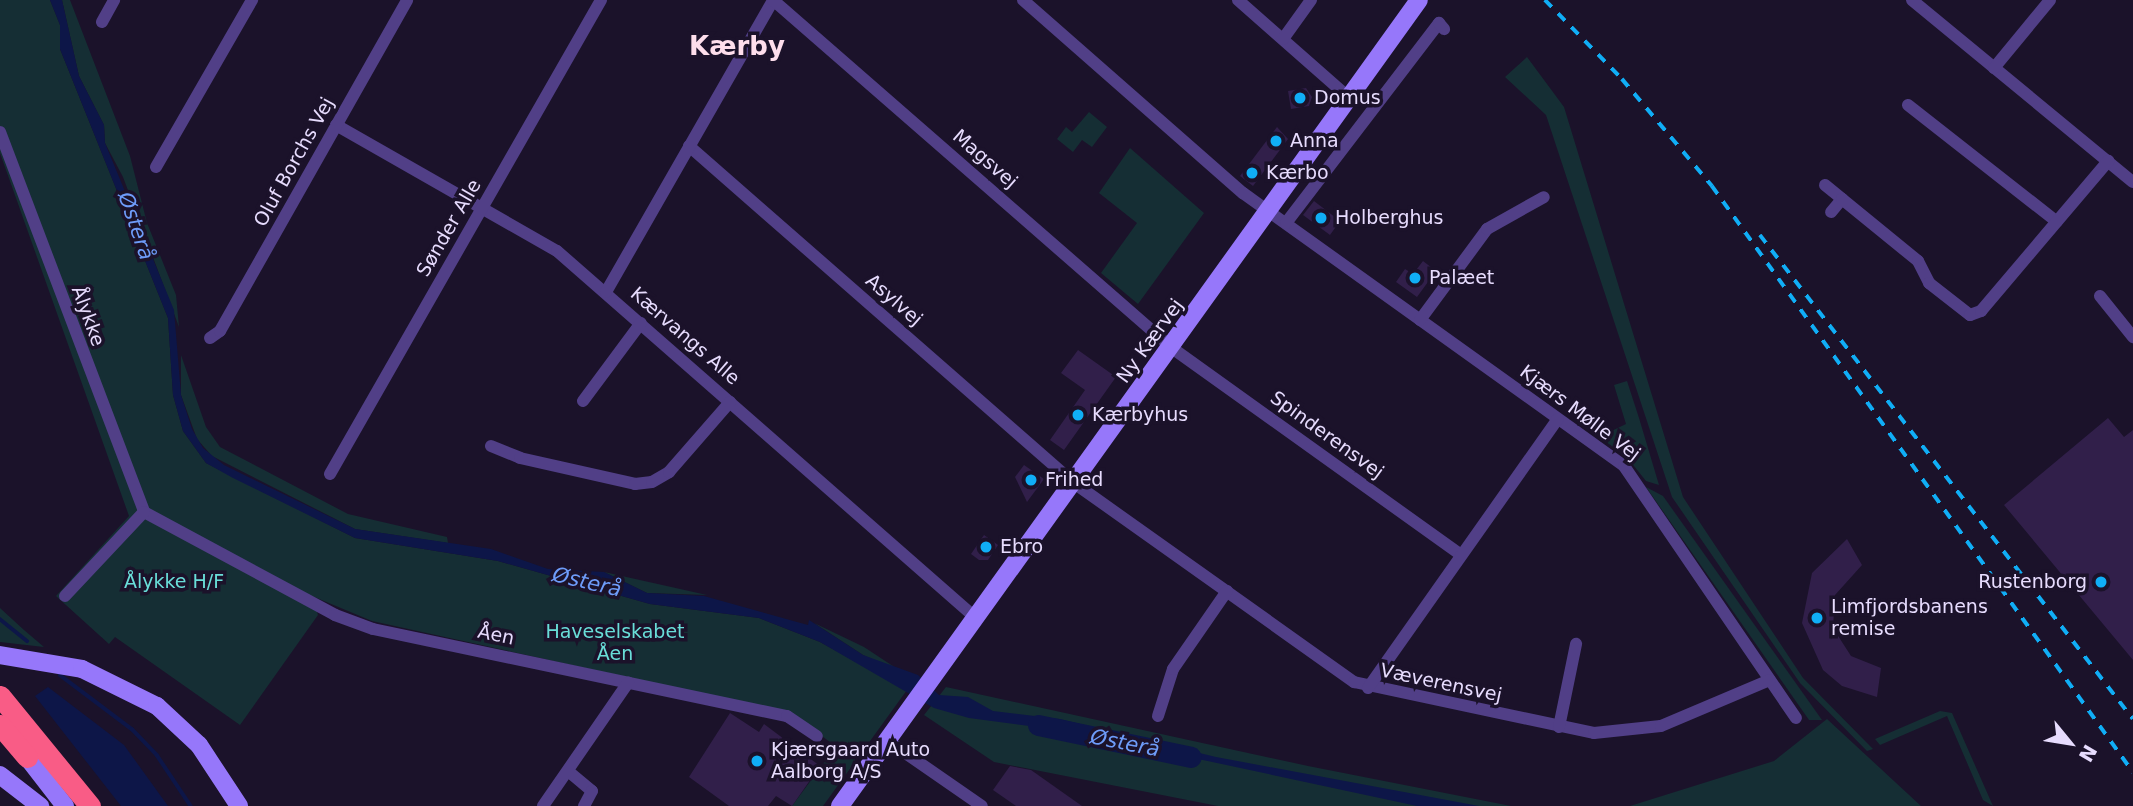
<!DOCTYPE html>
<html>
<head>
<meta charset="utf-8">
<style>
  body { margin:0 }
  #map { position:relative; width:2133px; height:806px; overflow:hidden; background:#1b122a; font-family:"DejaVu Sans",sans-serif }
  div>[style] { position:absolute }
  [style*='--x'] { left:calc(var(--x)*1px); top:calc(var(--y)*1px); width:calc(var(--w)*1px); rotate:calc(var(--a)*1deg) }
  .green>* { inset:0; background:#152e34 }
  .water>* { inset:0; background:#0d1648 }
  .stream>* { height:3.5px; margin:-1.75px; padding:0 1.75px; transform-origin:1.75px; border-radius:1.75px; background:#0d1648 }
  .river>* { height:21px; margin:-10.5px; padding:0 10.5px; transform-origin:10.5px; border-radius:10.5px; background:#0d1648 }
  .building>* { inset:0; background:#311f4a }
  .street>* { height:12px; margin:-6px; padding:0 6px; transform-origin:6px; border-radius:6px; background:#513f87 }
  .secondary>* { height:18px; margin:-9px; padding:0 9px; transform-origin:9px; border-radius:9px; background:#9677fa }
  .highway>* { height:21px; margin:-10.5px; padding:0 10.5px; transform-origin:10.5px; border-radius:10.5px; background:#f95c86 }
  .rail>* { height:3.5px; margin-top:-1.75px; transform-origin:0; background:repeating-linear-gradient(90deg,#10aef6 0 10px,transparent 0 19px) }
  .dots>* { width:19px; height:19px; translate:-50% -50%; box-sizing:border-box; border:4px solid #1b122a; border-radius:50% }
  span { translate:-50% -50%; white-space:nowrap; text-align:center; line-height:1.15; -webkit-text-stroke:7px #1b122a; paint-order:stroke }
  .poi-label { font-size:19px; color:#e7dcfe }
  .left { translate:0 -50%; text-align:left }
  .right { translate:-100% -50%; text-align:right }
  .street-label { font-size:19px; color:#e7dcfe }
  .park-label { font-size:19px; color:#69ddd8 }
  .water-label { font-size:21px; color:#6e9cf9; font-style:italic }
  .district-label { font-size:26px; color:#fedeec; font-weight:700 }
  .north { position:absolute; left:2035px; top:708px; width:70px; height:70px; -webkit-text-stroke:5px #1b122a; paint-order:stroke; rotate:120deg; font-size:19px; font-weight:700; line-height:28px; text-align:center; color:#e7dcfe }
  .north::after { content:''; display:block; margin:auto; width:24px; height:32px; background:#e7dcfe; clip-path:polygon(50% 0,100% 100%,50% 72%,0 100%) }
</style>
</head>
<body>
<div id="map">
  <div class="green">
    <i style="clip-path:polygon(0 0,50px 0,60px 25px,60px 49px,168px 318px,173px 395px,183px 431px,206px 463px,355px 538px,498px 561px,650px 604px,759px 618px,820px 642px,907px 690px,823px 806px,792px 806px,832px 752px,837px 756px,841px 750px,790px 713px,372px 621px,312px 596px,318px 615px,240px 725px,115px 637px,109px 644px,56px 596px,129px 516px,0 153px)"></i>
    <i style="clip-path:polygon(62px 0,70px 0,130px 156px,147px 223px,176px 295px,179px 327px,123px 177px,105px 143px,104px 125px,79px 76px)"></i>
    <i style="clip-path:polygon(1527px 57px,1564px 107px,1683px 497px,1803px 678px,1873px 749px,1867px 751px,1800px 683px,1672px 497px,1546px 115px,1505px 77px)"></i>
    <i style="clip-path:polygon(1089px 112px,1107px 127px,1092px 147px,1082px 140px,1073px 152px,1057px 139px,1066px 127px,1072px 132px)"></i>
    <i style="clip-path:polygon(1130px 148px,1204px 213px,1138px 304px,1101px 273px,1137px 223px,1099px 193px)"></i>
    <i style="clip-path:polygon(181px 355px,206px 427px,220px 447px,348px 514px,447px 537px,448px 543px,355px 529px,212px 456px,197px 439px,181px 395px)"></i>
    <i style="clip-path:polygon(1627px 381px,1639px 418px,1659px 485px,1646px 481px,1626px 456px,1599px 437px,1626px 424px,1614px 385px)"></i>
    <i style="clip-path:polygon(1646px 487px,1663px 496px,1822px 720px,1809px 720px)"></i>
    <i style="clip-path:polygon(604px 572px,707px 595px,647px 593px)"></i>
    <i style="clip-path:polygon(0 608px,24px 630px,44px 647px,0 642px)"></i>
    <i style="clip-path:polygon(814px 623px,864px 647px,905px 674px,863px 655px)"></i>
    <i style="clip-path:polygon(946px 687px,1308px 766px,1511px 806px,1218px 806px,994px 762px,924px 715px)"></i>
    <i style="clip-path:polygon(1940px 711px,1952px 713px,1993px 806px,1983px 800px,1947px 716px,1880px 745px,1875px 739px)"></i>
    <i style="clip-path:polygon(1827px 719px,1921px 806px,1630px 806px,1774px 761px)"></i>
  </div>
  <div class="water">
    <i style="clip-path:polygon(50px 0,62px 0,79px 76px,104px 125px,105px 143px,174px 310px,181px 395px,192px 429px,203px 448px,224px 465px,355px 529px,491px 549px,548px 569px,604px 572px,647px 593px,704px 596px,797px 622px,808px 625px,809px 620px,863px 655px,918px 675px,939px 695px,968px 697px,993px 711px,1060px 719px,1216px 757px,1479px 806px,1417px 806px,1068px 731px,969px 718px,934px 708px,820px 642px,759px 618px,650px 604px,498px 561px,355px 538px,233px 478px,206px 463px,183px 431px,173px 395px,168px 318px,60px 49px,60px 25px)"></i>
    <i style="clip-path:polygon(48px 687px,124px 745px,168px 806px,121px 806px,35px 696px)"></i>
  </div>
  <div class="stream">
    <i style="--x:0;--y:619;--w:35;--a:39"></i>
    <i style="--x:60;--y:675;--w:90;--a:36.9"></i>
    <i style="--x:132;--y:729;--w:36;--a:46"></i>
    <i style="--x:157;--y:755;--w:61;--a:56.3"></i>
  </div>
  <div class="river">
    <i style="--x:1038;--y:725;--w:156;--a:11.8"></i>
  </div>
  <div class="building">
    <i style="clip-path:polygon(1306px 88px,1312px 97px,1309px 106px,1291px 109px,1288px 91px)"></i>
    <i style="clip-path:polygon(1277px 127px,1288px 139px,1253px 186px,1240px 176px)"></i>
    <i style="clip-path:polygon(1314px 201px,1340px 221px,1330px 235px,1303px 215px)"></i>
    <i style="clip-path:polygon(1423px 261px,1436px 271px,1417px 297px,1396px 282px,1405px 269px,1413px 274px)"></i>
    <i style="clip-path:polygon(1078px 350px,1116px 377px,1064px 450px,1050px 440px,1085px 390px,1061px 373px)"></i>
    <i style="clip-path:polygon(2108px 418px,2124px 437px,2133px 430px,2133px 660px,2004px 505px)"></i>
    <i style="clip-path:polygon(1024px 465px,1044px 479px,1027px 502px,1015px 477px)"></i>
    <i style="clip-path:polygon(984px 535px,998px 545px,988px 560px,979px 560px,971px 554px)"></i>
    <i style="clip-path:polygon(1847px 539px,1862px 565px,1835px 595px,1833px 628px,1851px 656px,1881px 668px,1877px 697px,1842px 686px,1823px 670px,1802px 623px,1812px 573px)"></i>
    <i style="clip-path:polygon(730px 713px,759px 732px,764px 724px,820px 766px,792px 806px,776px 796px,768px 806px,729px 806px,689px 777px)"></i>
    <i style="clip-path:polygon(1010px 766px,1031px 770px,1082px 806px,1016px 806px,993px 790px)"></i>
  </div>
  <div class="street">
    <i style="--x:1023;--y:0;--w:293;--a:41.3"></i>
    <i style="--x:1243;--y:193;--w:469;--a:35.6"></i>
    <i style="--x:1624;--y:466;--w:305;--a:55.7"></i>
    <i style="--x:1238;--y:0;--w:148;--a:41.4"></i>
    <i style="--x:1912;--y:0;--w:286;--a:39.5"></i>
    <i style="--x:102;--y:22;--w:25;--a:-61"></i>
    <i style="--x:1283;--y:39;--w:48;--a:-54.3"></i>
    <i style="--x:1994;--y:68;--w:88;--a:-50.5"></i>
    <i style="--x:1908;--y:105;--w:189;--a:38.1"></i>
    <i style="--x:336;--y:125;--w:254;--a:29.7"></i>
    <i style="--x:557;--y:251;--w:558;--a:41.22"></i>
    <i style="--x:0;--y:132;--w:406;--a:69.2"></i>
    <i style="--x:144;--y:512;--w:217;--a:28.3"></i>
    <i style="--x:335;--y:615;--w:40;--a:20.2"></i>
    <i style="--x:373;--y:629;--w:423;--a:11.9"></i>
    <i style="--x:787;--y:716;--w:36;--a:34"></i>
    <i style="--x:689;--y:146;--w:512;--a:41.2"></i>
    <i style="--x:1074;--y:483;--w:344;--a:35.4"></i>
    <i style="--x:1354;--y:682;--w:245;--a:12"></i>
    <i style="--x:1594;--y:733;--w:67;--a:-6"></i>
    <i style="--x:1661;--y:726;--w:118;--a:-22.9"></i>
    <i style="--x:156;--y:167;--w:193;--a:-60.1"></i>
    <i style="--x:1825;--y:185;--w:22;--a:39"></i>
    <i style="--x:1842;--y:199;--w:17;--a:130"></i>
    <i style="--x:1842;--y:199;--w:98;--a:39.2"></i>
    <i style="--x:1918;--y:261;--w:25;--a:63"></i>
    <i style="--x:1929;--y:283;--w:52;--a:38"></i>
    <i style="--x:1970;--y:315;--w:12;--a:-20"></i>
    <i style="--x:1981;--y:311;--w:197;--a:-49.7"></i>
    <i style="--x:1286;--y:223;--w:252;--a:-52.6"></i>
    <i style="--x:1439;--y:23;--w:8;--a:50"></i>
    <i style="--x:606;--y:292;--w:336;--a:-60.2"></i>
    <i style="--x:773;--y:0;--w:529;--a:41.09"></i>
    <i style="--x:1172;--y:348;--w:355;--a:35.6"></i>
    <i style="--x:2100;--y:296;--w:53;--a:51.2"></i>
    <i style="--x:1420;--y:320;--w:113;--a:-53.6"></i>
    <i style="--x:1487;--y:229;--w:65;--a:-29.3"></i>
    <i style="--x:210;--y:338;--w:12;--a:-35"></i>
    <i style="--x:220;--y:331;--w:380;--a:-60.5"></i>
    <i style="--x:583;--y:401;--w:97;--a:-53.4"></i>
    <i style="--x:491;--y:446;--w:31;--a:22"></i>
    <i style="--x:520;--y:458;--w:118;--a:12.7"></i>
    <i style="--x:635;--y:484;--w:17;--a:-7"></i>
    <i style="--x:652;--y:482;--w:20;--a:-30"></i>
    <i style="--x:669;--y:472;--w:93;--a:-48.9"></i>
    <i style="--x:330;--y:474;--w:546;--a:-60.24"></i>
    <i style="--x:65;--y:596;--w:115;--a:-46.8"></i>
    <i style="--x:1368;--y:688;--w:329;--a:-54.8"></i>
    <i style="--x:1158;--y:716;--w:49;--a:-72.3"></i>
    <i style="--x:1173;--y:669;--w:95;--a:-55.3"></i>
    <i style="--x:1559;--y:727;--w:85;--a:-78.4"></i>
    <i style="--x:888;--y:741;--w:114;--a:34.7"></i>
    <i style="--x:568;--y:771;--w:31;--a:40"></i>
    <i style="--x:592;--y:791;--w:17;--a:118"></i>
    <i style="--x:543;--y:806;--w:150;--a:-55.4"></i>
  </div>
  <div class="secondary">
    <i style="--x:0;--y:655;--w:83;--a:9.7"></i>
    <i style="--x:82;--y:669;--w:84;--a:26.3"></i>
    <i style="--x:157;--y:706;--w:57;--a:42.9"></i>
    <i style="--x:199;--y:745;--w:73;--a:56.7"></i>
    <i style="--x:27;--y:757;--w:62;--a:52.2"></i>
    <i style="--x:0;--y:775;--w:51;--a:37.8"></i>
    <i style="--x:840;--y:806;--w:992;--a:-54.31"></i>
  </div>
  <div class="highway">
    <i style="--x:0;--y:696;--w:142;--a:50.7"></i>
    <i style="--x:0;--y:725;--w:42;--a:49.8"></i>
  </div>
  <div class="rail">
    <i style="--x:1545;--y:0;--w:110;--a:45.7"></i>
    <i style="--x:1622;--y:79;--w:140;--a:49.9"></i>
    <i style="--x:1712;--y:186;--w:722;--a:54.31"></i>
    <i style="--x:1760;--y:235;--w:611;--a:52.38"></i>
  </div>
  <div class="dots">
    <i style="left:1300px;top:98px;background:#10aef6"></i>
    <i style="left:1276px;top:141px;background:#10aef6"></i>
    <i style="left:1252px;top:173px;background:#10aef6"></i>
    <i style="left:1321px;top:218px;background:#10aef6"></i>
    <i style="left:1415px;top:278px;background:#10aef6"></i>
    <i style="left:1078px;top:415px;background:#10aef6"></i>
    <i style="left:1031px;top:480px;background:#10aef6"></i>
    <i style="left:986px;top:547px;background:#10aef6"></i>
    <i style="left:2101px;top:582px;background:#10aef6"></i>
    <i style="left:1817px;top:618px;background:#10aef6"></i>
    <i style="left:757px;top:761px;background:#10aef6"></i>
  </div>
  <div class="poi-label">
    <span class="left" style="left:1314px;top:98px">Domus</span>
    <span class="left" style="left:1290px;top:141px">Anna</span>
    <span class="left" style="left:1266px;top:173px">Kærbo</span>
    <span class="left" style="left:1335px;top:218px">Holberghus</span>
    <span class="left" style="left:1429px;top:278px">Palæet</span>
    <span class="left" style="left:1092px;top:415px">Kærbyhus</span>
    <span class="left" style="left:1045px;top:480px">Frihed</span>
    <span class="left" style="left:1000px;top:547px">Ebro</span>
    <span class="right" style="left:2087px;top:582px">Rustenborg</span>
    <span class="left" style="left:1831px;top:618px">Limfjordsbanens<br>remise</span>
    <span class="left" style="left:771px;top:761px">Kjærsgaard Auto<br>Aalborg A/S</span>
  </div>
  <div class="street-label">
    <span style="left:985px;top:159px;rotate:41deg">Magsvej</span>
    <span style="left:294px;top:162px;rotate:-61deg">Oluf Borchs Vej</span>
    <span style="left:449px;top:228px;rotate:-60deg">Sønder Alle</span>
    <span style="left:894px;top:300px;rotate:41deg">Asylvej</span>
    <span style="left:88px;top:316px;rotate:70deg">Ålykke</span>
    <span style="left:685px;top:336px;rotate:41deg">Kærvangs Alle</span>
    <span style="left:1150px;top:341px;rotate:-54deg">Ny Kærvej</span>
    <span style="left:1580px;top:413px;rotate:37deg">Kjærs Mølle Vej</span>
    <span style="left:1327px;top:435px;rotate:36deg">Spinderensvej</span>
    <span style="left:496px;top:635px;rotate:12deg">Åen</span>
    <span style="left:1441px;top:683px;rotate:12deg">Væverensvej</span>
  </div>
  <div class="park-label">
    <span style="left:174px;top:582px">Ålykke H/F</span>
    <span style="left:615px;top:643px">Haveselskabet<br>Åen</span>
  </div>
  <div class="water-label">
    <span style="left:136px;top:226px;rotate:71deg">Østerå</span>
    <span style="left:587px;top:582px;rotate:13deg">Østerå</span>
    <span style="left:1125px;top:743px;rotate:11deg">Østerå</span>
  </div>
  <div class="district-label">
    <span style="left:737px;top:47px">Kærby</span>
  </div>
  <div class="north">N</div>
</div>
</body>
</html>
